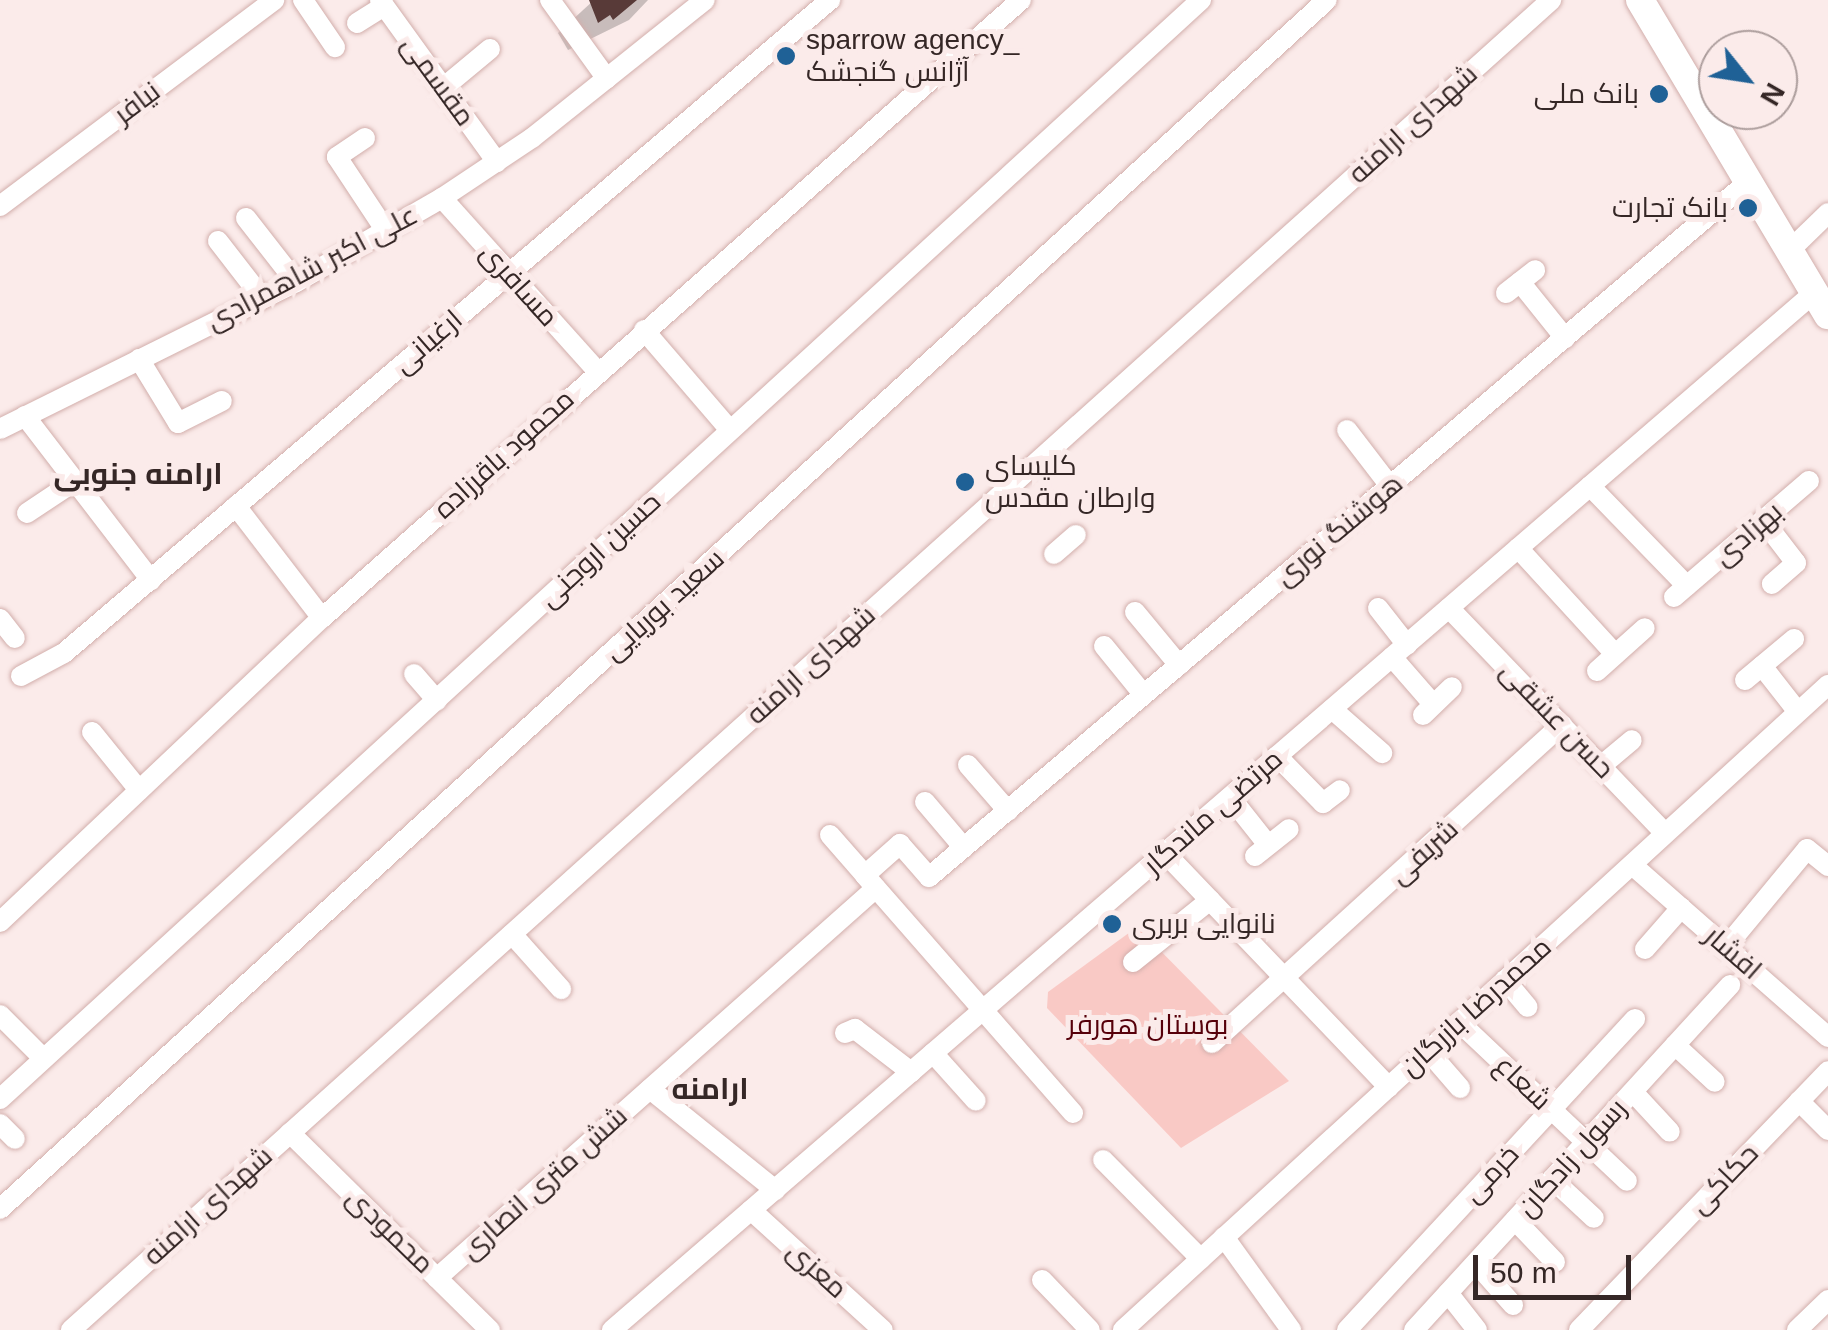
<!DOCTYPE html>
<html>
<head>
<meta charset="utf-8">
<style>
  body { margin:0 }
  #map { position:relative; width:1828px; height:1330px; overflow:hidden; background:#fbebea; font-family:Helvetica,Cairo,sans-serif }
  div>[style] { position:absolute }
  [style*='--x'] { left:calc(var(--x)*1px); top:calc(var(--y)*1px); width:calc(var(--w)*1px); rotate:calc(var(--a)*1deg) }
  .green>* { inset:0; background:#f9c9c5 }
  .shadow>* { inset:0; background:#0003 }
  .building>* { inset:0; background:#583a38 }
  .roads { filter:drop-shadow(0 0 2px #d2aeab) drop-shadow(0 0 2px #d2aeab) }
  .street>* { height:20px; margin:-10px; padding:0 10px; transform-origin:10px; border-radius:10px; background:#fff }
  .secondary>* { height:28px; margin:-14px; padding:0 14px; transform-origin:14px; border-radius:14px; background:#fff }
  .dots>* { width:28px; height:28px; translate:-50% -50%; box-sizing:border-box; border:5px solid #fbebea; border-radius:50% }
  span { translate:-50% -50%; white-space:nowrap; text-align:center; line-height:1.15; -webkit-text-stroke:10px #fbebea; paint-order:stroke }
  .poi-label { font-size:28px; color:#352726 }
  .left { translate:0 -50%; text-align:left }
  .right { translate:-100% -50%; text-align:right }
  .street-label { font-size:28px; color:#352726 }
  .park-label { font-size:28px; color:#56000a }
  .neighbourhood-label { font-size:30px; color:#352726; font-weight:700 }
  .north { position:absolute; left:1698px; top:30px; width:100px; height:100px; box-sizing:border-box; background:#fbebea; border:2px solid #ac9d9c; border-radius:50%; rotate:120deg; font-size:28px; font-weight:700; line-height:40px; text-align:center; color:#352726 }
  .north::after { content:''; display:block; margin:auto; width:35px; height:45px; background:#1f6196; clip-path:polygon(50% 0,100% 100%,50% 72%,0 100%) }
  .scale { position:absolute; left:1473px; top:1255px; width:158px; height:45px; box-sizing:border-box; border:5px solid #352726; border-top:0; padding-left:12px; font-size:30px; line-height:35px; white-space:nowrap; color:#352726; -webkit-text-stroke:8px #fbebea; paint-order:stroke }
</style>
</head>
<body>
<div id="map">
  <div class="green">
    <i style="clip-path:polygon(1137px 927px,1289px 1081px,1181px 1148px,1047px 1008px,1048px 992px)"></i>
  </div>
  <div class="shadow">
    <i style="clip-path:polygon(594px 0,648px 0,629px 20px,568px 50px,558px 33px)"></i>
  </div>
  <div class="building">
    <i style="clip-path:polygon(589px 0,637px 0,613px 20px,610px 15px,598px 23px)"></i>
  </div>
  <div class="roads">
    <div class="street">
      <i style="--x:303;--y:0;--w:57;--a:55.8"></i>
      <i style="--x:380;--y:0;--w:200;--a:54.2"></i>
      <i style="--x:550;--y:0;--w:97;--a:54.2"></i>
      <i style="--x:357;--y:23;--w:32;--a:-32"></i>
      <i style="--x:443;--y:88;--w:61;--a:-39.7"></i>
      <i style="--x:365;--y:138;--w:34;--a:146"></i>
      <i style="--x:337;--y:157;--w:89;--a:56.5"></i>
      <i style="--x:442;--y:198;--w:232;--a:48.1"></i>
      <i style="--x:0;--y:206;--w:343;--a:-36.9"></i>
      <i style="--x:246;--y:218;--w:81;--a:52"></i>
      <i style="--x:218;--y:241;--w:72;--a:52.3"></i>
      <i style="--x:1790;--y:250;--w:53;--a:-44.2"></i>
      <i style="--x:1520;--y:282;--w:72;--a:51.2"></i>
      <i style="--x:1506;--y:293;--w:37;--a:-38"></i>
      <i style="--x:644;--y:330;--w:132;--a:49.3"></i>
      <i style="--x:139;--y:359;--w:75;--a:58.6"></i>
      <i style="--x:178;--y:423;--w:49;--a:-26.6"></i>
      <i style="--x:25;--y:416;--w:207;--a:52.5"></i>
      <i style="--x:0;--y:429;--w:330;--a:-26.4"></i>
      <i style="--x:296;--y:282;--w:168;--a:-29.9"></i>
      <i style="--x:442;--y:198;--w:108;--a:-33.7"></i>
      <i style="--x:532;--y:138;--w:221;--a:-38.6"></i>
      <i style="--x:1347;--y:430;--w:71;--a:52.5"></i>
      <i style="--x:1590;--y:486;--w:139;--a:45.9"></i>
      <i style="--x:236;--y:506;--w:141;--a:52.5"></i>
      <i style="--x:27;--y:513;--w:58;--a:-33.7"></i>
      <i style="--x:1763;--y:520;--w:54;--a:52.5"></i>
      <i style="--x:1796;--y:563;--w:32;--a:139"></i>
      <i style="--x:1518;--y:548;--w:144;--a:47.5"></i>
      <i style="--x:1054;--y:554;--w:29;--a:-41"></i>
      <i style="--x:1674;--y:597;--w:178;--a:-40.7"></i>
      <i style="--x:1378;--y:608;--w:47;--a:51.9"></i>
      <i style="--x:1449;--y:608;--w:312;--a:46.2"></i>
      <i style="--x:1135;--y:612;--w:69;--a:50.3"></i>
      <i style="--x:0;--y:619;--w:24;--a:52"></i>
      <i style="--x:1104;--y:646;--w:63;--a:50.8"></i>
      <i style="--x:1392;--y:657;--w:62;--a:48.9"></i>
      <i style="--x:1762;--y:666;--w:58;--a:52"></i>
      <i style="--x:1597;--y:671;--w:64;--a:-41.9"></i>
      <i style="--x:414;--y:674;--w:35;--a:49"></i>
      <i style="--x:21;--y:676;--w:49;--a:-28.1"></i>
      <i style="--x:64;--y:653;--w:1007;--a:-40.45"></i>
      <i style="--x:1745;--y:680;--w:64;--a:-39.9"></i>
      <i style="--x:1332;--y:709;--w:67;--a:41.3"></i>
      <i style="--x:1423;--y:715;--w:40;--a:-44"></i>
      <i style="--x:92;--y:732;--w:75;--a:51"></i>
      <i style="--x:1277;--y:756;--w:66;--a:45.6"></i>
      <i style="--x:1323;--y:803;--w:21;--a:-37"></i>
      <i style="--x:968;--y:765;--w:61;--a:49"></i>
      <i style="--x:1601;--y:766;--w:40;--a:-40"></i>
      <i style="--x:1230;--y:797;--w:61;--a:51.6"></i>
      <i style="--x:925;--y:802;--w:60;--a:49.7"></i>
      <i style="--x:830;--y:835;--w:53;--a:48.8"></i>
      <i style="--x:1165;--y:853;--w:324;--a:46.3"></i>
      <i style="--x:1255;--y:856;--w:43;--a:-38.5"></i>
      <i style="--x:1638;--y:870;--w:253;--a:41.3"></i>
      <i style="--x:0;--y:922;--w:443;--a:-43.4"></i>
      <i style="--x:322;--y:618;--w:933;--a:-41.48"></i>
      <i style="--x:512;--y:934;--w:74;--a:48.3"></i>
      <i style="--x:1726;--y:947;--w:127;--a:-50.4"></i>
      <i style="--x:1807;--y:849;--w:27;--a:39"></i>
      <i style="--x:1645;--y:949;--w:55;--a:-48.7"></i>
      <i style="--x:1133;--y:962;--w:99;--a:-38.8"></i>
      <i style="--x:1505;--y:980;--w:35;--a:50"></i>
      <i style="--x:0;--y:1015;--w:61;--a:45"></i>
      <i style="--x:1459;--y:1022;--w:231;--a:43.4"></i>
      <i style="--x:845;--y:1033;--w:11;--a:-22"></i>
      <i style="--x:855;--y:1029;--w:71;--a:37.5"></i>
      <i style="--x:1212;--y:1043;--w:473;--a:-42.3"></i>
      <i style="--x:1675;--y:1045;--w:54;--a:42.8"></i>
      <i style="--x:1428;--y:1051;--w:49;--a:49.1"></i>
      <i style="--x:933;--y:1053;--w:64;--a:48.1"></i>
      <i style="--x:650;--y:1089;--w:161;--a:38.9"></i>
      <i style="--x:1633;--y:1092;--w:54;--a:47.2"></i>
      <i style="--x:0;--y:1099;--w:1628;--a:-42.46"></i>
      <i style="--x:1799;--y:1101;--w:41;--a:45"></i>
      <i style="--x:1073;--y:1113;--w:316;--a:-131.2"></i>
      <i style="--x:865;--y:875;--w:47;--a:-41.5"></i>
      <i style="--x:900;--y:844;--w:44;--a:48.7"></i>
      <i style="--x:929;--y:877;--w:1074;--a:-40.32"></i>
      <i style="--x:0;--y:1124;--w:21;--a:45"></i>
      <i style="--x:290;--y:1133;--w:281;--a:44.6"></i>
      <i style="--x:1103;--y:1160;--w:139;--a:45.3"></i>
      <i style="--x:1552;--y:1179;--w:57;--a:42.9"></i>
      <i style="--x:0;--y:1209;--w:1795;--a:-42.34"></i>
      <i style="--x:751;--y:1210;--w:178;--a:42.3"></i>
      <i style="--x:1515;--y:1220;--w:58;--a:46.4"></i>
      <i style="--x:1224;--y:1237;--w:115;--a:54.2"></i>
      <i style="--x:1476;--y:1263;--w:56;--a:48.6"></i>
      <i style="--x:437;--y:1278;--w:587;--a:-41.62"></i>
      <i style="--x:1042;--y:1280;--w:69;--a:46.2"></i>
      <i style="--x:1448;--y:1293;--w:47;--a:51.9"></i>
      <i style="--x:71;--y:1330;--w:1990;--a:-41.94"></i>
      <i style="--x:612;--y:1330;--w:1588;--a:-40.79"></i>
      <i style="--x:1123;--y:1330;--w:956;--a:-42.46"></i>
      <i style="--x:1347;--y:1330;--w:424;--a:-47.2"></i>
      <i style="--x:1414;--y:1330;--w:468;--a:-47.5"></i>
      <i style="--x:1579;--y:1330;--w:359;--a:-46.1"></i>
      <i style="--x:1797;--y:1330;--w:43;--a:-44.1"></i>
    </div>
    <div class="secondary">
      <i style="--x:1640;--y:0;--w:367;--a:59.2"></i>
    </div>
  </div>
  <div class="dots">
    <i style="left:786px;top:56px;background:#1f6196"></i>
    <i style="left:1659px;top:94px;background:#1f6196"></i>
    <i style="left:1748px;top:208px;background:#1f6196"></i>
    <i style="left:965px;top:482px;background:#1f6196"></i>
    <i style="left:1112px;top:924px;background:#1f6196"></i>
  </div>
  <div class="poi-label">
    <span class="left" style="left:806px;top:56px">sparrow agency_<br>آژانس گنجشک</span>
    <span class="right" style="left:1639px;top:94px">بانک ملی</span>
    <span class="right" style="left:1728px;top:208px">بانک تجارت</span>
    <span class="left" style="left:985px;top:482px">کلیسای<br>وارطان مقدس</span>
    <span class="left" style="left:1132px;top:924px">نانوایی بربری</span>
  </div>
  <div class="street-label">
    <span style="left:438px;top:81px;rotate:54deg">مقسمی</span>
    <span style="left:137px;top:103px;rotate:-37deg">نیافر</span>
    <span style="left:1413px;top:124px;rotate:-42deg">شهدای ارامنه</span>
    <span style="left:312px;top:268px;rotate:-28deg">علی اکبر شاهمرادی</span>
    <span style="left:519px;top:285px;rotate:48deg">مسافری</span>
    <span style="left:428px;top:342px;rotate:-41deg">ارغیانی</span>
    <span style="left:504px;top:454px;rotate:-42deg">محمود باقرزاده</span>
    <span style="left:1339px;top:530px;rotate:-40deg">هوشنگ نوری</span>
    <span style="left:1748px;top:534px;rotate:-41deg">بهزادی</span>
    <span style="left:600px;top:550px;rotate:-43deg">حسین اروجنی</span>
    <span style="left:664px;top:605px;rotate:-42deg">سعید بوریایی</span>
    <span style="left:811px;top:665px;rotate:-42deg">شهدای ارامنه</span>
    <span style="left:1557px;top:720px;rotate:46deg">حسن عشقی</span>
    <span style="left:1213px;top:812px;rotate:-41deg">مرتضی ماندگار</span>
    <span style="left:1424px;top:852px;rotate:-42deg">شریفی</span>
    <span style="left:1733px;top:953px;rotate:41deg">افشار</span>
    <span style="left:1476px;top:1007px;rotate:-42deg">محمدرضا بازرگان</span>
    <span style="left:1523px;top:1083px;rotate:44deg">شعاع</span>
    <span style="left:1572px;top:1158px;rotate:-48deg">رسول زادگان</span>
    <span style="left:1491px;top:1174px;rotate:-47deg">خرمی</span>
    <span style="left:1724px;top:1179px;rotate:-46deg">حکاکی</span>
    <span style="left:544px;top:1183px;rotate:-42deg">شش متری انصاری</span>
    <span style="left:208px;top:1206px;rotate:-42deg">شهدای ارامنه</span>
    <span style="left:390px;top:1231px;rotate:44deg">محمودی</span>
    <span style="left:817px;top:1270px;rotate:42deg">معزی</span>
  </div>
  <div class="park-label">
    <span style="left:1148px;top:1025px">بوستان هورفر</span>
  </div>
  <div class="neighbourhood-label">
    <span style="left:138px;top:474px">ارامنه جنوبی</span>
    <span style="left:710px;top:1089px">ارامنه</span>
  </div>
  <div class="north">N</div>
  <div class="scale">50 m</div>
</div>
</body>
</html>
